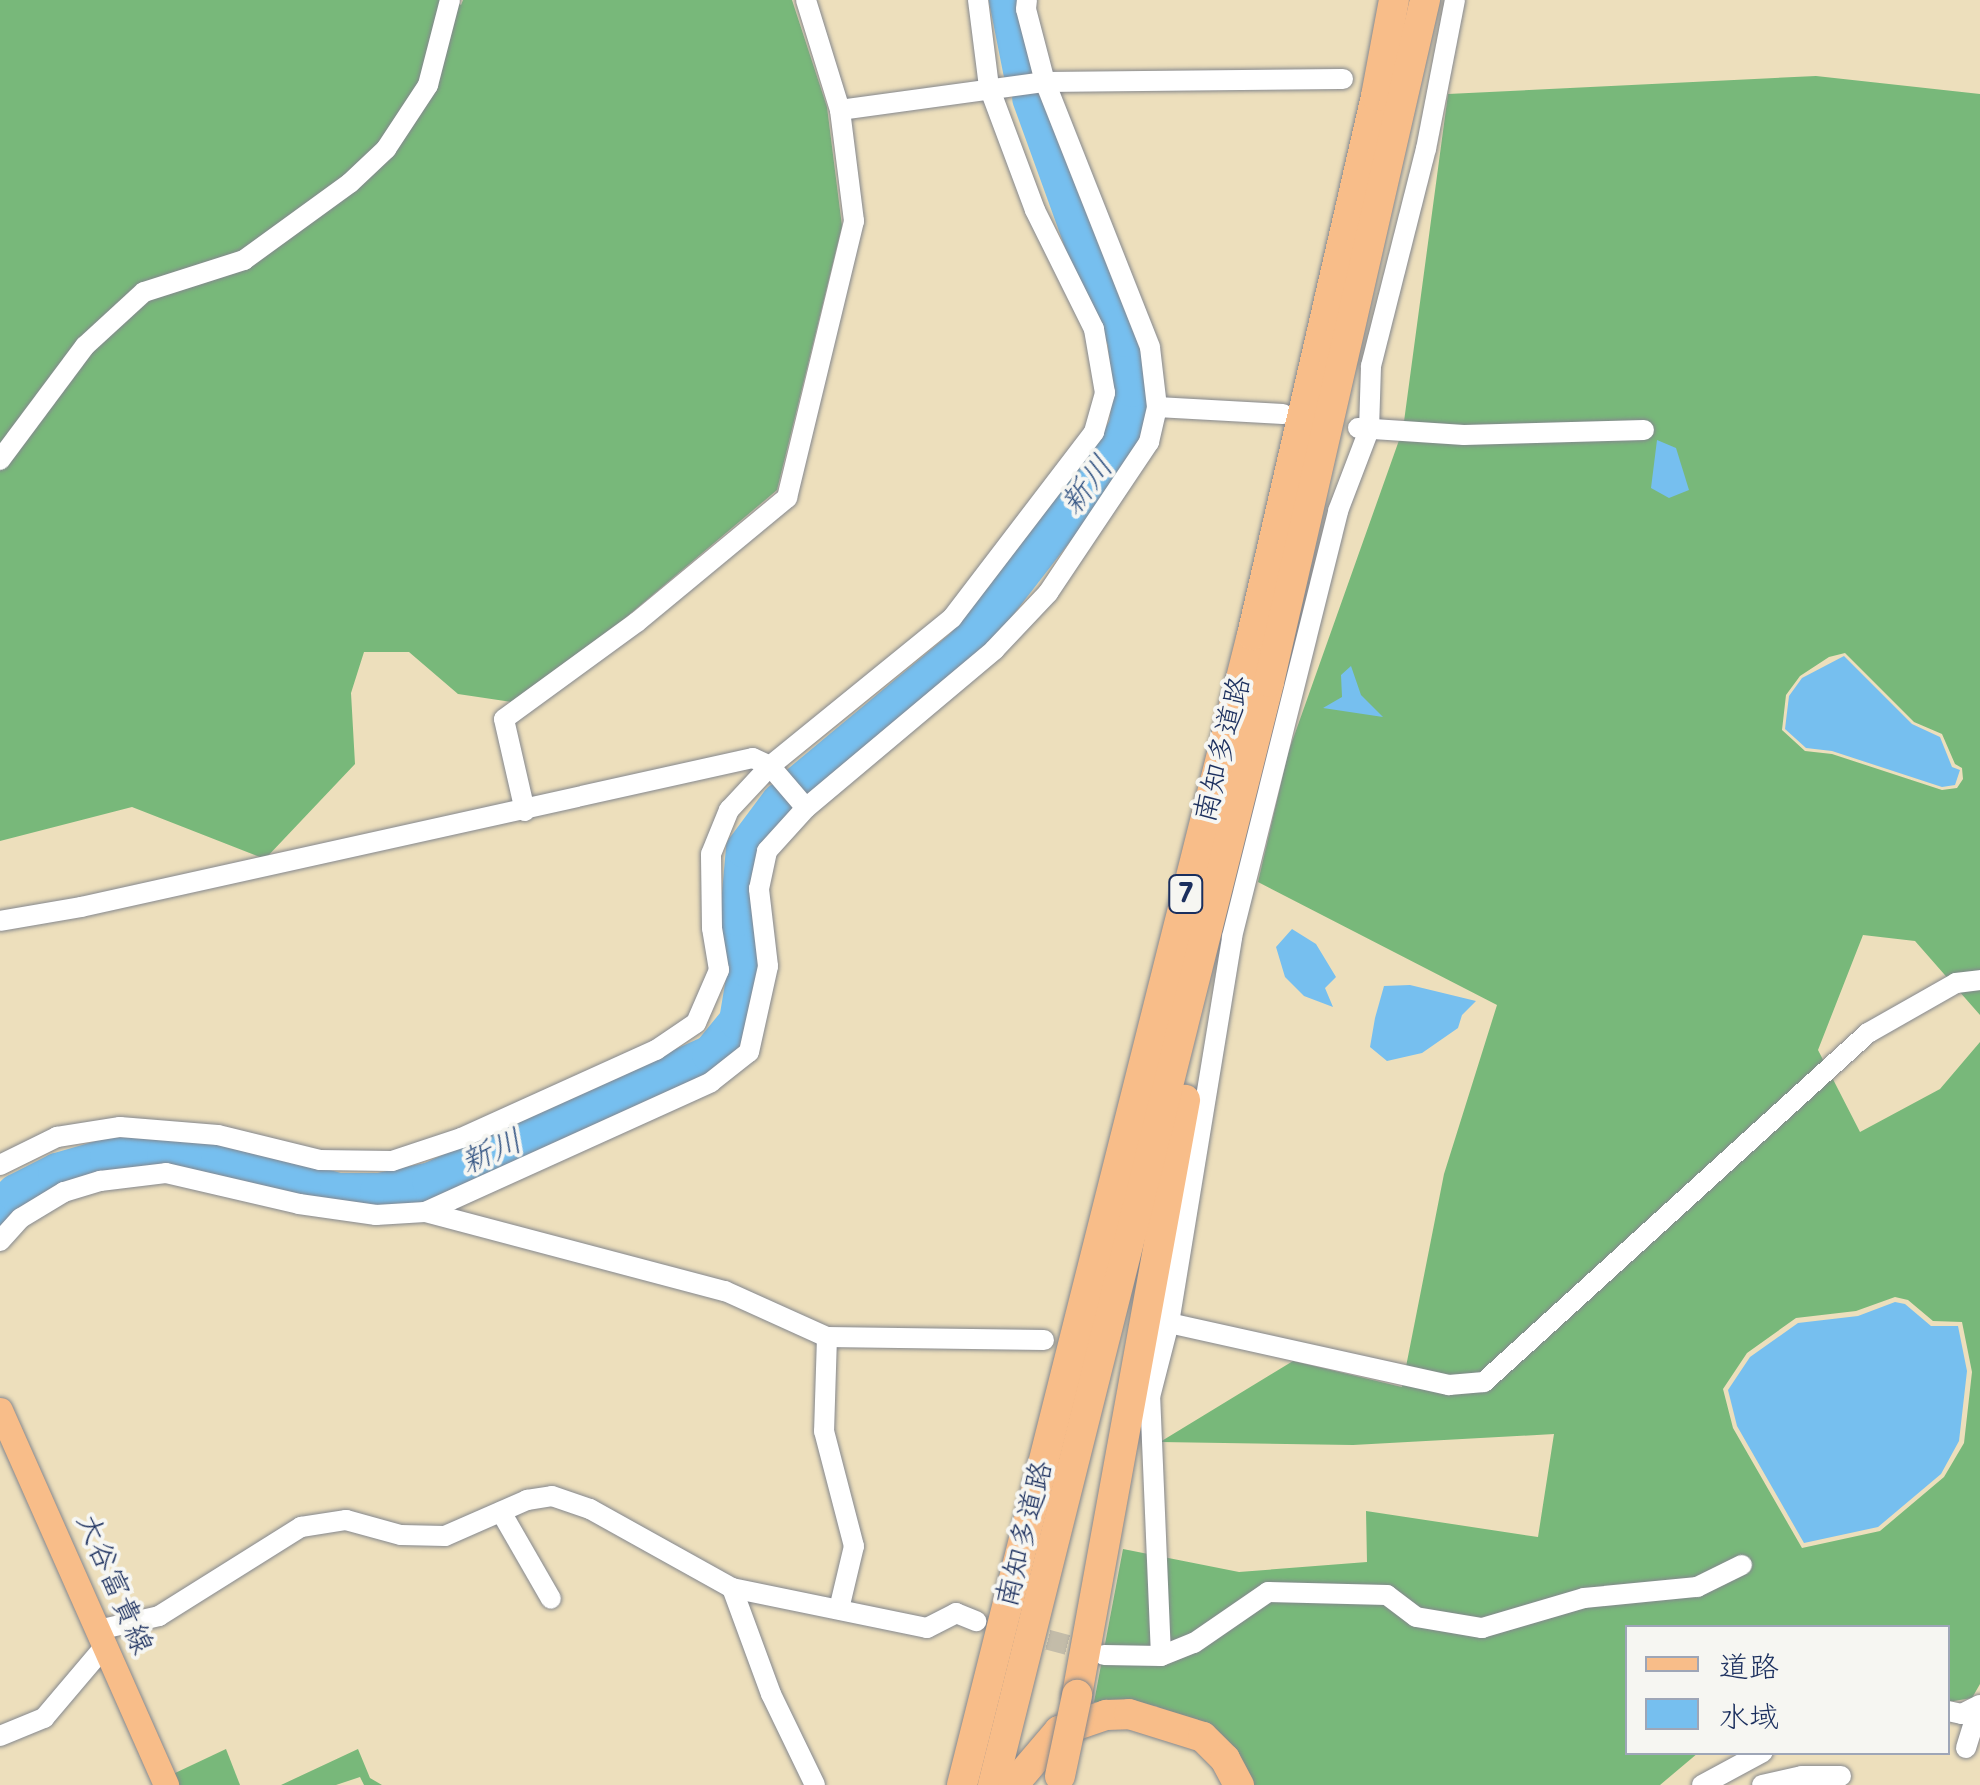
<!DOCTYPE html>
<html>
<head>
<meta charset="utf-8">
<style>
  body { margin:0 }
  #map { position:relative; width:1980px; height:1785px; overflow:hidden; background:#eddfbc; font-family:"Balsamiq Sans","Klee One",sans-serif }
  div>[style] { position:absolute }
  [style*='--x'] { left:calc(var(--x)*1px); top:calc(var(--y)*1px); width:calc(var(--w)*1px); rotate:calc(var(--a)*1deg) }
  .forest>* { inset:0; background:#78b87a }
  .water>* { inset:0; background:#76bfef }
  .river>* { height:38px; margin:-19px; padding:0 19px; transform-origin:19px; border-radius:19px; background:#76bfef }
  .minor-tunnel>* { height:20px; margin-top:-10px; transform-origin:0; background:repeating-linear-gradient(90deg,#c3bca9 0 20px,transparent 0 30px) }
  .roads { filter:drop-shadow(0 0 2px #84878d) drop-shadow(0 0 2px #84878d) }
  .minor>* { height:20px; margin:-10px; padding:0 10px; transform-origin:10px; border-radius:10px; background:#fff }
  .major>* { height:25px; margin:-12.5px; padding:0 12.5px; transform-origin:12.5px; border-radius:12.5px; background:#f8bd89 }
  .highway>* { height:30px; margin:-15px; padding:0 15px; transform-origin:15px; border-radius:15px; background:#f8bd89 }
  .bridges { filter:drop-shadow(0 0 2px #84878d) drop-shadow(0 0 2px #84878d) }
  .highway-bridge>* { height:30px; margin:-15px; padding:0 15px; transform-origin:15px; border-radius:15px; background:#f8bd89 }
  span { translate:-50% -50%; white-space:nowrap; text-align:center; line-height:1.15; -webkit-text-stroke:8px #f6f6f2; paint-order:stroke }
  .shield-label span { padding:2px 8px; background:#f6f6f2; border:2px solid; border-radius:8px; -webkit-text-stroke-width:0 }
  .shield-label { font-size:28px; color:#1b2f5e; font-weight:700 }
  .street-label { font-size:30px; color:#1b2f5e }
  .water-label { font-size:32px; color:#325382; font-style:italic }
  .legend { position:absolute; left:1625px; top:1625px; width:325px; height:130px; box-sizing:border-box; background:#f6f6f2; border:2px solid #9ea6b7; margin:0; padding:12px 18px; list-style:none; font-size:30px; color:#1b2f5e }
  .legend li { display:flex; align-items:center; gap:20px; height:50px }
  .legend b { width:50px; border:2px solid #9ea6b7 }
</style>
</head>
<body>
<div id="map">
  <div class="forest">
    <i style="clip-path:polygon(0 0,454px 0,461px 5px,463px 0,792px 0,827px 107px,842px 226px,777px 490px,624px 619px,511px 702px,458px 694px,409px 652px,364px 652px,351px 693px,355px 764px,265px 859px,132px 807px,0 841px)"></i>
    <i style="clip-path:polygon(evenodd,1816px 76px,1980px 94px,1980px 1015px,1915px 941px,1863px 935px,1818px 1050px,1860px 1132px,1940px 1089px,1980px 1042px,1980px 1684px,1972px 1698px,1948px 1702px,1948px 1628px,1628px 1628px,1628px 1752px,1698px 1753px,1660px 1785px,1249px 1785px,1223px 1742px,1156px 1706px,1094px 1702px,1123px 1549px,1239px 1572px,1367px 1562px,1366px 1511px,1538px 1537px,1554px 1434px,1353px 1445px,1160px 1442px,1293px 1361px,1402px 1387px,1444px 1174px,1497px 1005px,1258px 882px,1288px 753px,1403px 429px,1448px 94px,1816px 76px,1845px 653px,1914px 722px,1942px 734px,1955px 764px,1962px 768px,1963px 779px,1957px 788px,1942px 790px,1832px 754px,1805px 751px,1782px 730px,1786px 695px,1800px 676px,1829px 657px,1845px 653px,1816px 76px,1895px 1297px,1908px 1300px,1933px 1321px,1962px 1322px,1972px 1372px,1964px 1443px,1944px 1477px,1880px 1531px,1802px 1548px,1733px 1428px,1723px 1389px,1747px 1353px,1796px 1318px,1856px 1311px,1895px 1297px)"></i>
    <i style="clip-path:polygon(226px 1749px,240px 1785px,177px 1785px,173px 1774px)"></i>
    <i style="clip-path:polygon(358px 1749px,370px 1778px,382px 1785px,364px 1785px,360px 1777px,336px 1785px,281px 1785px)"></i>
  </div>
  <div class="water">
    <i style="clip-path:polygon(1657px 440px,1676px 448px,1689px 490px,1669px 498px,1651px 488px)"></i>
    <i style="clip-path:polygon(1844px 656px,1912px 724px,1940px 737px,1952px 767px,1960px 770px,1955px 785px,1942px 787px,1832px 751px,1806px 748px,1785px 729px,1789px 696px,1802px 678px)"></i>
    <i style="clip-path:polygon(1351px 666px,1361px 695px,1383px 717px,1323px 708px,1342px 697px,1341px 675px)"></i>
    <i style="clip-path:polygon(1292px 929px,1316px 944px,1336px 977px,1325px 988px,1333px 1007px,1304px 996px,1285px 977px,1276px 947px)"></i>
    <i style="clip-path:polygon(1410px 985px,1476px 1001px,1462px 1015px,1458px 1028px,1422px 1053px,1387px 1061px,1370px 1047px,1375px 1018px,1384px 986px)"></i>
    <i style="clip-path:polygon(1895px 1302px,1905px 1304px,1931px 1326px,1958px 1326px,1967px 1371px,1959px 1441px,1941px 1474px,1878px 1527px,1804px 1543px,1737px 1426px,1728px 1390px,1750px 1357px,1798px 1323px,1858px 1316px)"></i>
  </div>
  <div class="river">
    <i style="--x:1008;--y:0;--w:72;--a:78.8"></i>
    <i style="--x:797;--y:786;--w:219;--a:-39.8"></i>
    <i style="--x:965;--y:646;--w:237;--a:-52.2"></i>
    <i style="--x:1110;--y:459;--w:38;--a:-61"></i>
    <i style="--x:1128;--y:426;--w:38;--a:-84"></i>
    <i style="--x:1132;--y:388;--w:50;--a:-96.8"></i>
    <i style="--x:1126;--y:338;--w:50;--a:-118.6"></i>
    <i style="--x:1102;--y:294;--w:208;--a:-109.9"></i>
    <i style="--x:0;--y:1208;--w:22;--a:-43"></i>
    <i style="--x:16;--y:1193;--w:46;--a:-27.1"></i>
    <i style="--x:57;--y:1172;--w:54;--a:-16.1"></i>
    <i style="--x:109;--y:1157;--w:57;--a:-3"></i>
    <i style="--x:166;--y:1154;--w:54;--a:5.3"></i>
    <i style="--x:220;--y:1159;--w:123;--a:15.6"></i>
    <i style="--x:338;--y:1192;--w:41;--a:0"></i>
    <i style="--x:379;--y:1192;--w:53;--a:-11.9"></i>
    <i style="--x:431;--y:1181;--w:307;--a:-24.4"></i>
    <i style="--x:711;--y:1054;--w:43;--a:-50.7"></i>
    <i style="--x:738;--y:1021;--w:54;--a:-80.4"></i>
    <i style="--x:747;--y:968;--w:52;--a:-98.9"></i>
    <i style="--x:739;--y:917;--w:68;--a:-85"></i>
    <i style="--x:745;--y:849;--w:59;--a:-53.3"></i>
  </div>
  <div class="minor-tunnel">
    <i style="--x:1019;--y:1632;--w:82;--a:14.9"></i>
  </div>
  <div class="roads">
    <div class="minor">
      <i style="--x:840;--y:110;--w:207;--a:-7.8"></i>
      <i style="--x:1045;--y:82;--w:298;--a:-0.6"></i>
      <i style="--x:1157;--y:407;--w:126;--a:3.2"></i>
      <i style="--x:1358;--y:428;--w:106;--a:3.8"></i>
      <i style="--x:1464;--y:435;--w:180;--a:-1.6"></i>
      <i style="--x:0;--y:460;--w:142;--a:-53.3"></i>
      <i style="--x:85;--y:346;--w:80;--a:-42.5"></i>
      <i style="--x:144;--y:292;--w:105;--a:-17.7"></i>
      <i style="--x:244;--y:260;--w:131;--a:-36"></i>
      <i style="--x:350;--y:183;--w:50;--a:-43.4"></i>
      <i style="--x:386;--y:149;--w:77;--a:-56.7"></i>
      <i style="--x:428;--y:85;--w:88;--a:-75.5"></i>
      <i style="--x:525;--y:811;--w:94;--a:-102.9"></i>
      <i style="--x:504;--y:719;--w:165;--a:-36.1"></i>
      <i style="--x:637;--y:622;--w:195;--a:-39.6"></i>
      <i style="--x:787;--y:498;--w:285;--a:-76.4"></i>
      <i style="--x:854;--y:221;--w:112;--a:-97.2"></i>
      <i style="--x:840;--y:110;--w:115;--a:-107.2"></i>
      <i style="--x:0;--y:921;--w:82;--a:-9.8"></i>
      <i style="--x:81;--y:907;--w:688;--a:-12.5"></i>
      <i style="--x:753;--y:758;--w:19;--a:25"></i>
      <i style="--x:770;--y:766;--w:55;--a:49.4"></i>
      <i style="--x:0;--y:1165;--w:64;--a:-26.2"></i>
      <i style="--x:57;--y:1137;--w:64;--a:-9"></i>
      <i style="--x:120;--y:1127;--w:98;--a:4.7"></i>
      <i style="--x:218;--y:1135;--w:105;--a:13.8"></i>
      <i style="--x:320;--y:1160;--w:72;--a:0.8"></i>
      <i style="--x:392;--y:1161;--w:73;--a:-18.4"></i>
      <i style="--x:461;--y:1138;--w:214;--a:-24.3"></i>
      <i style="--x:656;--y:1050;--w:48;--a:-34"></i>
      <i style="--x:696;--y:1023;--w:58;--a:-66.5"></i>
      <i style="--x:719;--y:970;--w:43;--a:-99.5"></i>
      <i style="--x:712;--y:928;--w:74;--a:-90.8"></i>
      <i style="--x:711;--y:854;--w:48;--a:-67.8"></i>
      <i style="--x:729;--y:810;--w:60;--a:-47"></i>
      <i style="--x:770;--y:766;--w:235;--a:-39.1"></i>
      <i style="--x:952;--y:618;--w:234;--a:-52.6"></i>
      <i style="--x:1094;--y:432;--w:41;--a:-74.2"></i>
      <i style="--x:1105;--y:393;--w:65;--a:-99.8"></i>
      <i style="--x:1094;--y:329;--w:133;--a:-116.4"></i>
      <i style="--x:1035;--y:210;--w:131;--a:-110.5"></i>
      <i style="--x:989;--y:87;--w:88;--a:-97.2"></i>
      <i style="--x:425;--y:1212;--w:314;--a:-24.4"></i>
      <i style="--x:711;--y:1082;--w:48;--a:-38.3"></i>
      <i style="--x:749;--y:1052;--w:88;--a:-77.5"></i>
      <i style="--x:768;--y:966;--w:78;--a:-96.7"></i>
      <i style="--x:759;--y:889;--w:39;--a:-78"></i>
      <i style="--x:767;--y:851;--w:58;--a:-47.8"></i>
      <i style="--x:806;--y:808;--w:246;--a:-40"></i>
      <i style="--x:994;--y:650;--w:79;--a:-46.5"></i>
      <i style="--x:1048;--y:593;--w:182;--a:-56.2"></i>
      <i style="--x:1149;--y:442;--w:36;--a:-77"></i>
      <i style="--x:1157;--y:407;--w:60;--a:-96.7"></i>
      <i style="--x:1150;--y:347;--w:285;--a:-111.6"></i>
      <i style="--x:1045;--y:82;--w:75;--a:-104.6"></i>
      <i style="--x:1026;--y:9;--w:9;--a:-84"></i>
      <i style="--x:0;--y:1241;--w:31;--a:-48"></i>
      <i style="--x:21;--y:1218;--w:50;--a:-31.2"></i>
      <i style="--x:64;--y:1192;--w:38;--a:-17"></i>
      <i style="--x:100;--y:1181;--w:66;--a:-6.9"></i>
      <i style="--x:166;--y:1173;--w:137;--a:13.1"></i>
      <i style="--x:299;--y:1204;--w:78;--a:8.1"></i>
      <i style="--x:376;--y:1215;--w:49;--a:-3.5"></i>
      <i style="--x:425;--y:1212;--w:310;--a:14.8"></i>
      <i style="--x:725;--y:1291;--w:112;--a:24.3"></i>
      <i style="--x:827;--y:1337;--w:217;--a:0.8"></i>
      <i style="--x:1169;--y:1323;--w:391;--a:-80.7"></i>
      <i style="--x:1232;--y:937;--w:439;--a:-76"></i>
      <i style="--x:1338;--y:511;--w:87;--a:-69.1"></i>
      <i style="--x:1369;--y:430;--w:64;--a:-88.2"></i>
      <i style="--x:1371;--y:366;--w:224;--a:-75.8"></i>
      <i style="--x:1426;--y:149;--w:152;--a:-79"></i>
      <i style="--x:827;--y:1337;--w:94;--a:91.8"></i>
      <i style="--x:824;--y:1431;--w:119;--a:75.4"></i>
      <i style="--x:854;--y:1546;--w:65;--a:103.4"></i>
      <i style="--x:501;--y:1512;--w:100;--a:60.1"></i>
      <i style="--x:732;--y:1588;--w:113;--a:69.8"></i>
      <i style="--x:771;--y:1694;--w:101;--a:64.2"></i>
      <i style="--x:98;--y:1630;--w:63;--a:-12.9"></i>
      <i style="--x:159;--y:1616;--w:168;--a:-32.1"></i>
      <i style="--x:301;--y:1527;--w:46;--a:-8.8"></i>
      <i style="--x:346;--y:1520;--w:57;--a:15.3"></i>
      <i style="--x:401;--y:1535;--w:44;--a:1.3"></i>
      <i style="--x:445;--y:1536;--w:90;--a:-23.7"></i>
      <i style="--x:527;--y:1500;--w:25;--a:-9"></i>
      <i style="--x:552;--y:1496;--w:40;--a:18.9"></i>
      <i style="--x:590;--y:1509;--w:162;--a:29.1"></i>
      <i style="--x:732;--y:1588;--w:199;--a:11.6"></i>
      <i style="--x:927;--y:1628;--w:33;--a:-27"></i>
      <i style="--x:956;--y:1613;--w:22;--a:22"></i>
      <i style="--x:1104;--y:1655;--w:57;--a:1"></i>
      <i style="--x:1161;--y:1656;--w:35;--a:-22"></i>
      <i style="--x:1194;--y:1643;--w:90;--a:-34.6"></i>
      <i style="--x:1268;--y:1592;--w:119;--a:1.4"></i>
      <i style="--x:1387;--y:1595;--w:36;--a:37"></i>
      <i style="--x:1416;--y:1617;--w:67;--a:9.5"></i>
      <i style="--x:1482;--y:1628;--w:106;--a:-16.4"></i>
      <i style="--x:1584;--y:1598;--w:114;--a:-5.6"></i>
      <i style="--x:1697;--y:1587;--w:50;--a:-26.1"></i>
      <i style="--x:1161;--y:1656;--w:259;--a:-92.4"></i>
      <i style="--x:1150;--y:1397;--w:76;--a:-75.6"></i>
      <i style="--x:1169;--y:1323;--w:287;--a:12.5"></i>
      <i style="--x:1449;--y:1385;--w:35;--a:-5"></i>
      <i style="--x:1484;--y:1382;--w:519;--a:-42.27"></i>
      <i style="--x:1868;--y:1033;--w:101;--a:-29.6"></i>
      <i style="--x:1956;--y:983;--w:24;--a:-7"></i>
      <i style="--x:1948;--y:1711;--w:14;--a:12"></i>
      <i style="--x:1962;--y:1714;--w:20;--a:-27"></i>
      <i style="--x:0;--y:1736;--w:48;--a:-22.2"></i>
      <i style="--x:44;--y:1718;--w:94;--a:-49.7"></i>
      <i style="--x:1966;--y:1748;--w:44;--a:-72.8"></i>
      <i style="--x:1702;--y:1785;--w:69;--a:-28.4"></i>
      <i style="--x:1762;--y:1785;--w:41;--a:-12.7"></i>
      <i style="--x:1802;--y:1776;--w:39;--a:0"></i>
    </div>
    <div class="major">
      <i style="--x:0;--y:1410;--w:410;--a:66.1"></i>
    </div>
    <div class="highway">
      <i style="--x:1077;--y:1695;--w:605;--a:-79.71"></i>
      <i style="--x:962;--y:1785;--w:1186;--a:-75.85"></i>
      <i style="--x:1252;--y:635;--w:553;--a:-77.04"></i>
      <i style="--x:1376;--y:96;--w:98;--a:-79.4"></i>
      <i style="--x:993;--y:1785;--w:1137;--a:-75.95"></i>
      <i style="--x:1269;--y:682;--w:700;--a:-77.12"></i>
      <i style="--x:1013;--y:1785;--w:71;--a:-49.6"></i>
      <i style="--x:1059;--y:1731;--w:50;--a:-18.8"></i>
      <i style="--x:1106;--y:1715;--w:23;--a:-2"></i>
      <i style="--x:1129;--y:1714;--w:77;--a:17.3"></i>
      <i style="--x:1203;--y:1737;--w:31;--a:45"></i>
      <i style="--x:1225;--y:1759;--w:30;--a:62"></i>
    </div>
  </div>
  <div class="bridges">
    <div class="highway-bridge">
      <i style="--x:1060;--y:1776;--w:83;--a:-78.1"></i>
    </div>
  </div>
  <div class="shield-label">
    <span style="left:1186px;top:894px">7</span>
  </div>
  <div class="street-label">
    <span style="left:1223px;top:749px;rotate:-76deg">南知多道路</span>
    <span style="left:1025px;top:1534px;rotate:-76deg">南知多道路</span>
    <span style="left:114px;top:1584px;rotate:67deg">大谷富貴線</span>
  </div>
  <div class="water-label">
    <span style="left:1088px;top:486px;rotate:-53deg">新川</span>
    <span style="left:492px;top:1153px;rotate:-24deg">新川</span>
  </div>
  <ul class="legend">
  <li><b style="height:12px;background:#f8bd89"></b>道路</li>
  <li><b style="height:28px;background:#76bfef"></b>水域</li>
  </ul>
</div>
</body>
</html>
